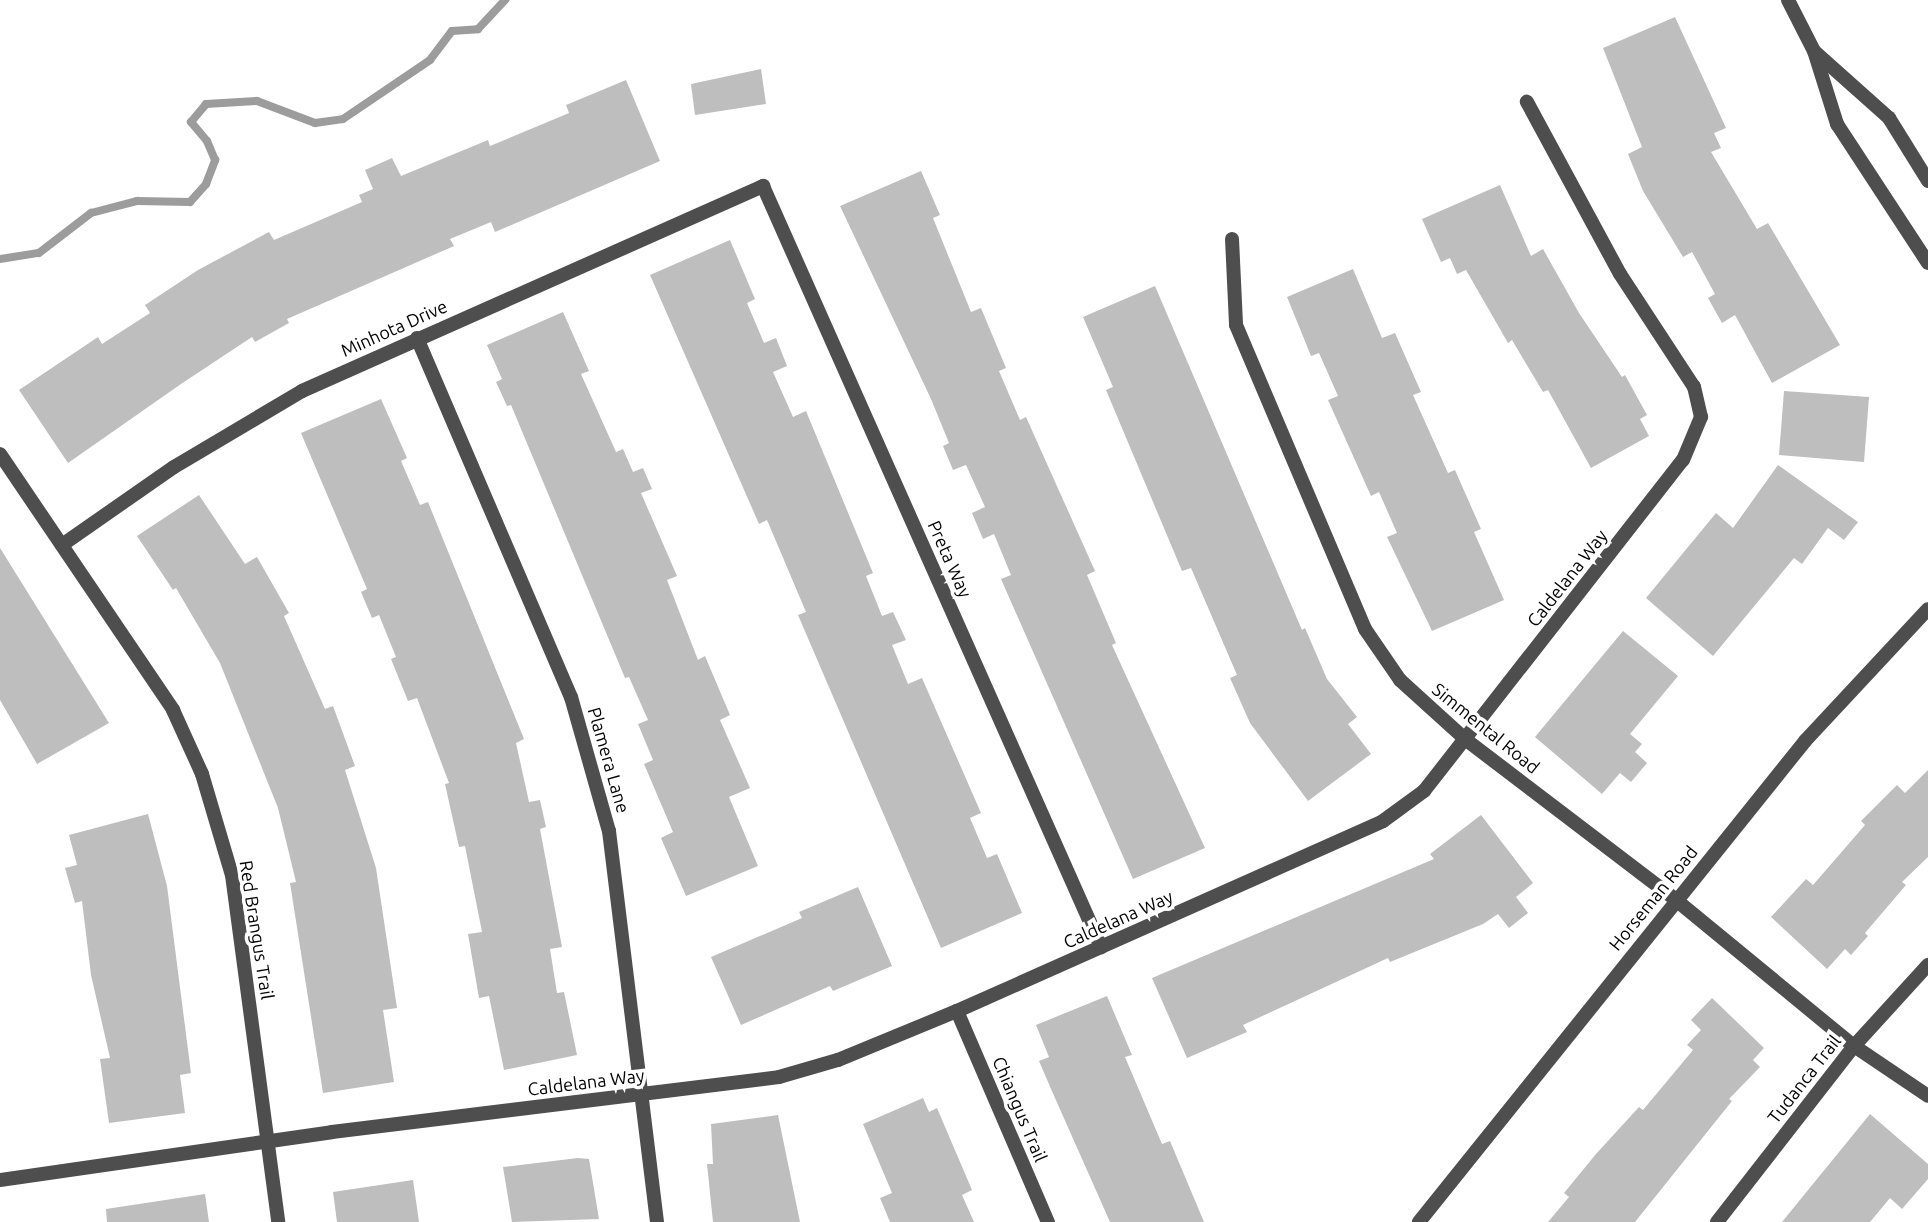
<!DOCTYPE html>
<html>
<head>
<meta charset="utf-8">
<style>
  body { margin:0 }
  #map { position:relative; width:1928px; height:1222px; overflow:hidden; background:#fff; font-family:Ubuntu,sans-serif }
  div>[style] { position:absolute }
  [style*='--x'] { left:calc(var(--x)*1px); top:calc(var(--y)*1px); width:calc(var(--w)*1px); rotate:calc(var(--a)*1deg) }
  .stream>* { height:8px; margin:-4px; padding:0 4px; transform-origin:4px; border-radius:4px; background:#9c9c9c }
  .building>* { inset:0; background:#bebebe }
  .minor>* { height:14px; margin:-7px; padding:0 7px; transform-origin:7px; border-radius:7px; background:#4e4e4e }
  .tertiary>* { height:14px; margin:-7px; padding:0 7px; transform-origin:7px; border-radius:7px; background:#4e4e4e }
  span { translate:-50% -50%; white-space:nowrap; text-align:center; line-height:1.15; -webkit-text-stroke:7px #fff; paint-order:stroke }
  .street-label { font-size:18px; color:#000 }
</style>
</head>
<body>
<div id="map">
  <div class="stream">
    <i style="--x:0;--y:259;--w:39;--a:-9"></i>
    <i style="--x:39;--y:253;--w:66;--a:-37.6"></i>
    <i style="--x:91;--y:213;--w:48;--a:-14.6"></i>
    <i style="--x:137;--y:201;--w:53;--a:1.1"></i>
    <i style="--x:190;--y:202;--w:24;--a:-48"></i>
    <i style="--x:206;--y:184;--w:26;--a:-69"></i>
    <i style="--x:215;--y:160;--w:21;--a:-113"></i>
    <i style="--x:207;--y:141;--w:25;--a:-130"></i>
    <i style="--x:191;--y:122;--w:23;--a:-50"></i>
    <i style="--x:206;--y:104;--w:51;--a:-3.4"></i>
    <i style="--x:257;--y:101;--w:62;--a:20.8"></i>
    <i style="--x:315;--y:123;--w:28;--a:-8"></i>
    <i style="--x:343;--y:119;--w:105;--a:-34.1"></i>
    <i style="--x:430;--y:60;--w:36;--a:-53"></i>
    <i style="--x:452;--y:31;--w:26;--a:-4"></i>
    <i style="--x:478;--y:29;--w:40;--a:-47"></i>
  </div>
  <div class="building">
    <i style="clip-path:polygon(1675px 17px,1726px 128px,1714px 133px,1721px 148px,1711px 152px,1757px 229px,1768px 223px,1840px 345px,1772px 383px,1735px 315px,1722px 323px,1708px 298px,1715px 294px,1692px 252px,1683px 257px,1643px 191px,1628px 154px,1642px 147px,1603px 48px)"></i>
    <i style="clip-path:polygon(761px 69px,766px 104px,695px 115px,691px 84px)"></i>
    <i style="clip-path:polygon(626px 80px,660px 161px,495px 232px,491px 222px,450px 239px,454px 246px,287px 319px,289px 323px,255px 342px,252px 337px,181px 384px,68px 463px,19px 390px,98px 337px,102px 344px,150px 313px,145px 305px,198px 270px,269px 232px,274px 240px,362px 202px,359px 195px,373px 189px,365px 170px,392px 158px,401px 176px,488px 140px,490px 146px,569px 113px,566px 105px)"></i>
    <i style="clip-path:polygon(921px 171px,940px 215px,933px 218px,971px 312px,981px 308px,1006px 368px,999px 371px,1020px 420px,1026px 417px,1095px 571px,1087px 575px,1116px 643px,1112px 645px,1205px 848px,1133px 879px,1001px 579px,1011px 575px,994px 534px,983px 539px,972px 513px,985px 507px,966px 465px,953px 470px,943px 446px,949px 443px,931px 399px,840px 206px)"></i>
    <i style="clip-path:polygon(1500px 185px,1531px 256px,1543px 249px,1579px 313px,1622px 377px,1625px 375px,1647px 415px,1640px 419px,1649px 436px,1591px 468px,1548px 390px,1543px 392px,1512px 340px,1508px 343px,1466px 270px,1457px 274px,1450px 258px,1441px 262px,1422px 219px)"></i>
    <i style="clip-path:polygon(730px 240px,755px 299px,747px 303px,764px 343px,776px 338px,787px 366px,773px 372px,793px 417px,806px 411px,873px 573px,866px 576px,882px 616px,893px 612px,906px 640px,892px 645px,908px 684px,922px 678px,981px 813px,970px 818px,987px 858px,997px 854px,1022px 913px,941px 948px,798px 615px,806px 612px,767px 520px,759px 524px,650px 275px)"></i>
    <i style="clip-path:polygon(1353px 269px,1382px 338px,1395px 333px,1421px 392px,1413px 395px,1448px 473px,1455px 470px,1481px 529px,1474px 532px,1504px 600px,1432px 631px,1387px 537px,1397px 533px,1379px 492px,1371px 496px,1328px 400px,1338px 396px,1319px 353px,1311px 356px,1287px 297px)"></i>
    <i style="clip-path:polygon(1155px 286px,1302px 630px,1305px 628px,1327px 679px,1357px 717px,1348px 724px,1371px 754px,1308px 801px,1250px 723px,1230px 678px,1237px 675px,1191px 568px,1182px 571px,1106px 390px,1113px 387px,1083px 317px)"></i>
    <i style="clip-path:polygon(563px 312px,589px 371px,581px 374px,616px 452px,623px 449px,633px 472px,643px 468px,652px 489px,641px 493px,677px 576px,667px 580px,698px 660px,705px 656px,730px 715px,720px 720px,750px 788px,729px 797px,758px 866px,686px 896px,661px 838px,673px 832px,644px 764px,653px 760px,638px 724px,648px 720px,629px 677px,625px 678px,511px 405px,507px 406px,496px 382px,502px 379px,487px 345px)"></i>
    <i style="clip-path:polygon(1784px 391px,1869px 397px,1864px 462px,1779px 455px)"></i>
    <i style="clip-path:polygon(381px 399px,407px 458px,401px 461px,420px 505px,428px 502px,524px 739px,516px 743px,529px 802px,540px 800px,546px 827px,540px 829px,562px 947px,550px 949px,557px 993px,564px 992px,577px 1055px,504px 1070px,489px 996px,479px 998px,468px 934px,482px 932px,465px 846px,459px 847px,445px 784px,449px 783px,417px 698px,408px 701px,391px 659px,396px 657px,379px 615px,372px 618px,361px 592px,367px 589px,301px 433px)"></i>
    <i style="clip-path:polygon(1778px 465px,1858px 522px,1844px 540px,1828px 528px,1802px 564px,1794px 558px,1713px 656px,1646px 598px,1716px 513px,1733px 528px)"></i>
    <i style="clip-path:polygon(199px 495px,245px 564px,257px 557px,289px 613px,284px 616px,325px 709px,333px 706px,355px 766px,345px 770px,376px 868px,397px 1008px,383px 1010px,394px 1082px,323px 1093px,290px 883px,296px 882px,278px 808px,220px 663px,176px 588px,173px 590px,137px 536px)"></i>
    <i style="clip-path:polygon(0 548px,109px 723px,37px 764px,0 700px)"></i>
    <i style="clip-path:polygon(1623px 631px,1678px 676px,1630px 734px,1642px 744px,1635px 752px,1647px 763px,1631px 782px,1620px 773px,1602px 794px,1535px 737px)"></i>
    <i style="clip-path:polygon(1928px 770px,1928px 857px,1902px 882px,1906px 885px,1865px 933px,1868px 936px,1851px 955px,1845px 949px,1827px 969px,1771px 917px,1806px 879px,1813px 885px,1865px 825px,1861px 821px,1897px 785px,1905px 793px)"></i>
    <i style="clip-path:polygon(148px 814px,167px 886px,191px 1073px,180px 1075px,185px 1113px,109px 1123px,100px 1059px,110px 1058px,91px 975px,82px 901px,75px 903px,65px 868px,77px 865px,69px 835px)"></i>
    <i style="clip-path:polygon(1481px 815px,1533px 883px,1516px 897px,1528px 913px,1509px 928px,1498px 914px,1483px 924px,1390px 962px,1388px 958px,1243px 1025px,1247px 1032px,1187px 1058px,1152px 978px,1434px 859px,1430px 854px)"></i>
    <i style="clip-path:polygon(858px 887px,892px 966px,833px 991px,830px 986px,741px 1025px,711px 957px,802px 918px,799px 912px)"></i>
    <i style="clip-path:polygon(1107px 996px,1132px 1055px,1125px 1057px,1162px 1144px,1170px 1141px,1204px 1222px,1110px 1222px,1051px 1089px,1039px 1061px,1049px 1057px,1036px 1025px)"></i>
    <i style="clip-path:polygon(1712px 998px,1764px 1048px,1753px 1060px,1760px 1067px,1729px 1099px,1732px 1101px,1635px 1222px,1548px 1222px,1569px 1197px,1564px 1193px,1596px 1154px,1639px 1107px,1643px 1110px,1693px 1050px,1687px 1045px,1701px 1030px,1691px 1020px)"></i>
    <i style="clip-path:polygon(923px 1098px,929px 1112px,937px 1108px,972px 1190px,962px 1195px,974px 1222px,890px 1222px,880px 1198px,892px 1193px,863px 1124px)"></i>
    <i style="clip-path:polygon(1870px 1114px,1928px 1164px,1928px 1179px,1902px 1209px,1890px 1198px,1870px 1222px,1782px 1222px)"></i>
    <i style="clip-path:polygon(778px 1115px,800px 1222px,713px 1222px,707px 1164px,713px 1164px,711px 1124px)"></i>
    <i style="clip-path:polygon(578px 1158px,589px 1159px,599px 1219px,512px 1222px,503px 1167px)"></i>
    <i style="clip-path:polygon(413px 1180px,419px 1222px,337px 1222px,333px 1192px)"></i>
    <i style="clip-path:polygon(205px 1194px,209px 1222px,107px 1222px,106px 1209px)"></i>
  </div>
  <div class="minor">
    <i style="--x:1232;--y:239;--w:86;--a:87.3"></i>
    <i style="--x:1236;--y:325;--w:330;--a:67"></i>
    <i style="--x:1365;--y:629;--w:62;--a:55.5"></i>
    <i style="--x:1400;--y:680;--w:88;--a:42.2"></i>
    <i style="--x:1465;--y:739;--w:265;--a:37.3"></i>
    <i style="--x:1676;--y:900;--w:230;--a:39.4"></i>
    <i style="--x:1854;--y:1046;--w:89;--a:34"></i>
    <i style="--x:417;--y:338;--w:391;--a:66.8"></i>
    <i style="--x:571;--y:697;--w:139;--a:74.2"></i>
    <i style="--x:609;--y:831;--w:394;--a:83"></i>
    <i style="--x:0;--y:454;--w:309;--a:55.9"></i>
    <i style="--x:173;--y:710;--w:70;--a:65.6"></i>
    <i style="--x:202;--y:774;--w:105;--a:73.5"></i>
    <i style="--x:232;--y:875;--w:350;--a:82.4"></i>
    <i style="--x:62;--y:545;--w:136;--a:-34.9"></i>
    <i style="--x:174;--y:467;--w:149;--a:-30.7"></i>
    <i style="--x:302;--y:391;--w:505;--a:-23.97"></i>
    <i style="--x:763;--y:186;--w:833;--a:66.05"></i>
    <i style="--x:957;--y:1011;--w:230;--a:66.7"></i>
    <i style="--x:0;--y:1180;--w:335;--a:-8.2"></i>
    <i style="--x:332;--y:1132;--w:450;--a:-7"></i>
    <i style="--x:779;--y:1077;--w:61;--a:-16.1"></i>
    <i style="--x:838;--y:1060;--w:129;--a:-22.4"></i>
    <i style="--x:957;--y:1011;--w:466;--a:-24"></i>
    <i style="--x:1383;--y:821;--w:51;--a:-36.2"></i>
    <i style="--x:1424;--y:791;--w:420;--a:-52"></i>
    <i style="--x:1683;--y:460;--w:47;--a:-67.3"></i>
    <i style="--x:1701;--y:417;--w:31;--a:-103"></i>
    <i style="--x:1694;--y:387;--w:135;--a:-123.2"></i>
    <i style="--x:1620;--y:274;--w:196;--a:-118.4"></i>
    <i style="--x:1717;--y:1222;--w:223;--a:-52.1"></i>
    <i style="--x:1854;--y:1046;--w:110;--a:-47.6"></i>
  </div>
  <div class="tertiary">
    <i style="--x:1788;--y:0;--w:57;--a:63"></i>
    <i style="--x:1814;--y:51;--w:77;--a:72.5"></i>
    <i style="--x:1837;--y:124;--w:166;--a:56.8"></i>
    <i style="--x:1815;--y:52;--w:99;--a:41.7"></i>
    <i style="--x:1889;--y:118;--w:74;--a:58.2"></i>
    <i style="--x:1419;--y:1222;--w:617;--a:-51.25"></i>
    <i style="--x:1805;--y:741;--w:180;--a:-47"></i>
  </div>
  <div class="street-label">
    <span style="left:394px;top:328px;rotate:-24deg">Minhota Drive</span>
    <span style="left:950px;top:559px;rotate:66deg">Preta Way</span>
    <span style="left:1567px;top:578px;rotate:-52deg">Caldelana Way</span>
    <span style="left:1486px;top:728px;rotate:39deg">Simmental Road</span>
    <span style="left:609px;top:760px;rotate:74deg">Plamera Lane</span>
    <span style="left:1653px;top:898px;rotate:-51deg">Horseman Road</span>
    <span style="left:1118px;top:919px;rotate:-24deg">Caldelana Way</span>
    <span style="left:257px;top:930px;rotate:81deg">Red Brangus Trail</span>
    <span style="left:1804px;top:1079px;rotate:-52deg">Tudanca Trail</span>
    <span style="left:586px;top:1082px;rotate:-7deg">Caldelana Way</span>
    <span style="left:1020px;top:1109px;rotate:67deg">Chiangus Trail</span>
  </div>
</div>
</body>
</html>
